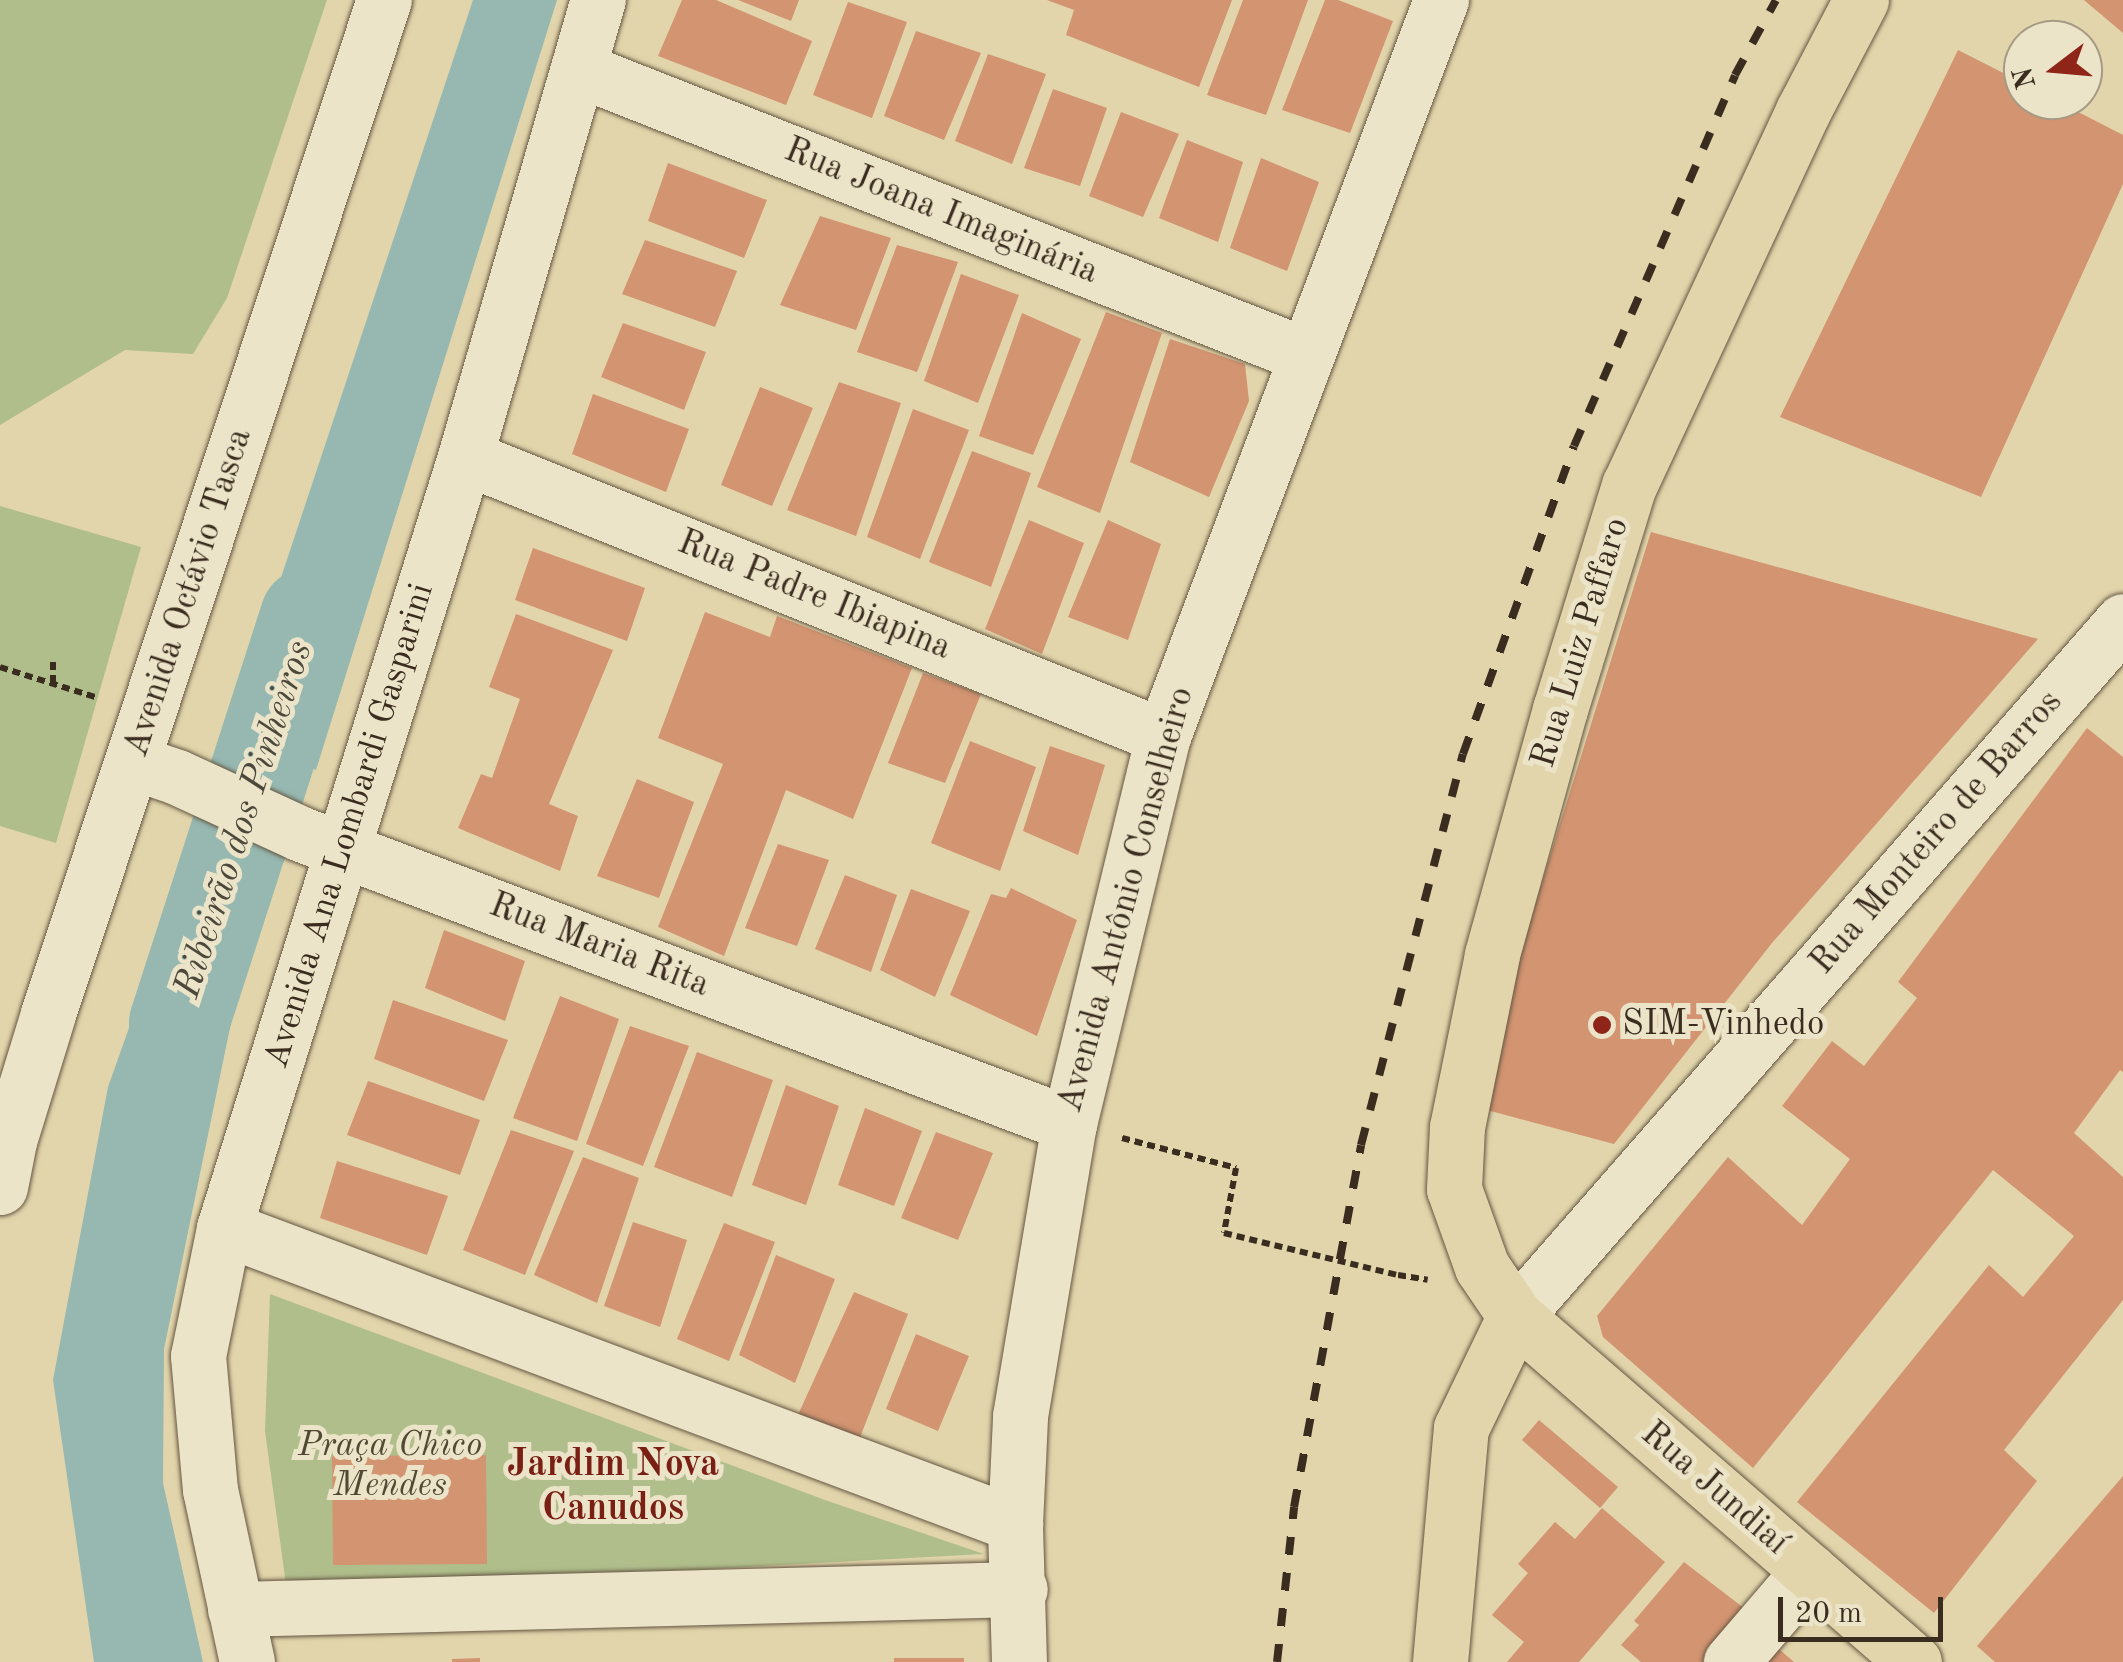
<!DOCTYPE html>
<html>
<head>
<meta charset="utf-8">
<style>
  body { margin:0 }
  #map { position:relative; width:2123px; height:1662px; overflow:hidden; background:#e2d5ab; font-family:"Old Standard TT",serif }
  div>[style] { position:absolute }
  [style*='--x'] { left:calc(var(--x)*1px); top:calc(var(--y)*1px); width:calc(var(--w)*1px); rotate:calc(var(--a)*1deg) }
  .green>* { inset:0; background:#b0be8c }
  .water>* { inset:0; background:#96b8b0 }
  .river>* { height:100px; margin:-50px; padding:0 50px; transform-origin:50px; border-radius:50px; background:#96b8b0 }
  .building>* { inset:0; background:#d29471 }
  .path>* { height:6px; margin-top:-3px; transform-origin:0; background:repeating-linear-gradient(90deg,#3a2c1f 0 8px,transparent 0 13px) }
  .roads { filter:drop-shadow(0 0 2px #645642) drop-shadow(0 0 2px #645642) }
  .minor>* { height:55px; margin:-27.5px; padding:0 27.5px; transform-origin:27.5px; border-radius:27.5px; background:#ece4c8 }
  .major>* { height:55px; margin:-27.5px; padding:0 27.5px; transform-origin:27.5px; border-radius:27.5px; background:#e2d5ab }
  .rail>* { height:8px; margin-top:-4px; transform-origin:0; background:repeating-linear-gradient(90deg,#3a2c1f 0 18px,transparent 0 36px) }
  .path-bridge>* { height:6px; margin-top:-3px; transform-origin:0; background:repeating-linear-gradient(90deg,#3a2c1f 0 8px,transparent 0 13px) }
  .dots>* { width:28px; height:28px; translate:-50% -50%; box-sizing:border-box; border:5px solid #ece4c8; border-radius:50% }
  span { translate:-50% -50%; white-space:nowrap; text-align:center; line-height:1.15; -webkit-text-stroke:10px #ece4c8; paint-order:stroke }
  .street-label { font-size:35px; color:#3a2c1f }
  .poi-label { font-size:35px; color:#3a2c1f }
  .left { translate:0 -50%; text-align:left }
  .park-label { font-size:35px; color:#524935; font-style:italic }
  .water-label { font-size:38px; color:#4c483c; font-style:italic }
  .neighbourhood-label { font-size:38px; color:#7a1f14; font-weight:700 }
  .north { position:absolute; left:2003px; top:20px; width:100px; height:100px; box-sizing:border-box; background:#ece4c8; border:2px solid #a59a84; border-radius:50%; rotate:254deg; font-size:28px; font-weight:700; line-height:40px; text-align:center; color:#3a2c1f }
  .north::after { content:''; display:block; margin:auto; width:35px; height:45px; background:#8f2418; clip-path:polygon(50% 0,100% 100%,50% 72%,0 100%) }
  .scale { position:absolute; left:1778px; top:1597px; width:165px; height:45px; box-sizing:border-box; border:5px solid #3a2c1f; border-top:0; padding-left:12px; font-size:30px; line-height:35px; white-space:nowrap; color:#3a2c1f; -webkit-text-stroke:8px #ece4c8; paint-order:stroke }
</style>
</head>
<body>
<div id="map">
  <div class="green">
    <i style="clip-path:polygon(0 0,327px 0,227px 298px,193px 354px,125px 350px,0 425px)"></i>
    <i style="clip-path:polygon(0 506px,141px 547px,56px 843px,0 826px)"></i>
    <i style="clip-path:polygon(270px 1294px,825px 1500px,984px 1554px,287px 1592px,265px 1431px)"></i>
  </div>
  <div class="water">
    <i style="clip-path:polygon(473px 0,557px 0,316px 770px,230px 731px)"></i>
    <i style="clip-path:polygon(182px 879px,255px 906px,164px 1349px,163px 1483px,203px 1662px,94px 1662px,53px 1380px,108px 1087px)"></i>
  </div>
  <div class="river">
    <i style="--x:179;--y:1023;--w:426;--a:-72.1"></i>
  </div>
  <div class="building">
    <i style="clip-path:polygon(682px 0,716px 0,812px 41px,786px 105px,658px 56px)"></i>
    <i style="clip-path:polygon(738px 0,799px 0,791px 21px)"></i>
    <i style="clip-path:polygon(1047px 0,1232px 0,1199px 87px,1066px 35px,1074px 10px)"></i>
    <i style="clip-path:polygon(1243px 0,1308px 0,1266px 115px,1207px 95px)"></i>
    <i style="clip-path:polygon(1325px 0,1338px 0,1393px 21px,1350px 133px,1282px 110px)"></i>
    <i style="clip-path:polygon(2084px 0,2123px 0,2123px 33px)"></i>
    <i style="clip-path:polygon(848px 2px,907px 22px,872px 118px,813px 95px)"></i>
    <i style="clip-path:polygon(916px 31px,981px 53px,944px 140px,884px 116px)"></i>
    <i style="clip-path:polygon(1958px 50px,2023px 83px,2023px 100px,2055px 100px,2123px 135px,2123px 184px,1981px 497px,1780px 417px)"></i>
    <i style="clip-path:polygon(988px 54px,1046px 74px,1012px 164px,955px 141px)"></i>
    <i style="clip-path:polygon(1053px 89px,1107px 108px,1080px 186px,1024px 168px)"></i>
    <i style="clip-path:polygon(1121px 112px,1179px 134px,1143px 217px,1089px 196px)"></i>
    <i style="clip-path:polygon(1187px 140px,1243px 162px,1218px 242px,1159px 218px)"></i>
    <i style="clip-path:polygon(1261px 158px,1319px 182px,1287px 271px,1230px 248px)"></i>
    <i style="clip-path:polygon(668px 163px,767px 200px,744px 258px,648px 221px)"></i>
    <i style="clip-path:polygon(820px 216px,891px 238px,856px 330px,780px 305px)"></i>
    <i style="clip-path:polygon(645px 240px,737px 271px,715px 327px,622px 294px)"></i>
    <i style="clip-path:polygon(897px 245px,958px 262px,917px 372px,857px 352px)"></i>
    <i style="clip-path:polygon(961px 274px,1019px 295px,978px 403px,924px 381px)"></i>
    <i style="clip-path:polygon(1106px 312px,1162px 333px,1100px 513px,1037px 487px)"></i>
    <i style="clip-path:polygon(1022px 313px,1081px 339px,1033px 455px,979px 436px)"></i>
    <i style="clip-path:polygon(623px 323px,706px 352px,684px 410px,601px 377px)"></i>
    <i style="clip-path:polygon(1170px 339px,1245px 364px,1249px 401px,1209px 497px,1130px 462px)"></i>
    <i style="clip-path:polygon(839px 382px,901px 403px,856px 536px,787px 510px)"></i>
    <i style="clip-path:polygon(760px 387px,813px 408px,772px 506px,721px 485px)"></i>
    <i style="clip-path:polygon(593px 394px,689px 429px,666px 492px,572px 454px)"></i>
    <i style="clip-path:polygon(913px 409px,969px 430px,920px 559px,867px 537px)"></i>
    <i style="clip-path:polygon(972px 451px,1031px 473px,991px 587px,929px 562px)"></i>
    <i style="clip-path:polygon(1029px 520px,1084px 543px,1042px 654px,985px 629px)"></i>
    <i style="clip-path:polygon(1108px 520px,1161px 544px,1128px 640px,1068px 617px)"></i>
    <i style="clip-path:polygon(1651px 532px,2038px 639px,1772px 943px,1614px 1144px,1472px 1106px)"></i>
    <i style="clip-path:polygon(533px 548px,645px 588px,627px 641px,515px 600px)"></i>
    <i style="clip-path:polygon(705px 612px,770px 637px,777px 616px,912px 668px,853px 819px,786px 790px,724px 956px,658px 927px,723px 764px,658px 738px)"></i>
    <i style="clip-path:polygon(516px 614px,613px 650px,549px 804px,578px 816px,560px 871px,458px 828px,481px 774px,492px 778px,520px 699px,489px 687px)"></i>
    <i style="clip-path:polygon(923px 673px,981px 694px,945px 783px,888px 763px)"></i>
    <i style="clip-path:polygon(2087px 728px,2123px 757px,2123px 1072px,2120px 1070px,2074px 1133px,2123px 1177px,2123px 1300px,2004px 1450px,2037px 1481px,1934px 1613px,1797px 1502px,1989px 1265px,2023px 1297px,2074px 1236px,1993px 1170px,1753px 1468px,1603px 1337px,1597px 1316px,1728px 1157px,1802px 1225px,1850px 1159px,1782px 1106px,1832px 1041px,1864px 1066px,1917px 998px,1898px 982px)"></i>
    <i style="clip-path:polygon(970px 741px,1036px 767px,1000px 871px,931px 843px)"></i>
    <i style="clip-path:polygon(1050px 746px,1105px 765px,1078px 855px,1023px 831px)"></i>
    <i style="clip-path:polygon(637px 779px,694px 802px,659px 898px,597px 876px)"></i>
    <i style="clip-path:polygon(778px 844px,829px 860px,797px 946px,745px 928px)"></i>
    <i style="clip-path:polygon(845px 875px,897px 895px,871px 972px,815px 949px)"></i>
    <i style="clip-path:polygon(1011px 888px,1077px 920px,1037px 1036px,950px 995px,991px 894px,1006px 898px)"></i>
    <i style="clip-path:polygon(911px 889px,970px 911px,935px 997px,880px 970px)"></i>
    <i style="clip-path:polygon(444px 930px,525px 961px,505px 1021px,425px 988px)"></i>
    <i style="clip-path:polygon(560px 996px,619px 1019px,577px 1141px,513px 1118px)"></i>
    <i style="clip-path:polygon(393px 1000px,508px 1040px,484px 1101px,374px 1059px)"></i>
    <i style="clip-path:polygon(630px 1026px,689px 1046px,643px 1166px,586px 1144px)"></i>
    <i style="clip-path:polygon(697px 1052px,773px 1080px,732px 1197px,654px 1167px)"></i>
    <i style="clip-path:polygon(368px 1081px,480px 1120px,460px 1175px,347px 1135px)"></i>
    <i style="clip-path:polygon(786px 1085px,839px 1106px,806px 1205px,752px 1185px)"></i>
    <i style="clip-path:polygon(865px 1108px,922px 1131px,894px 1206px,838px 1185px)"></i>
    <i style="clip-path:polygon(511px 1130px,574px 1151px,525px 1275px,463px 1250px)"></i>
    <i style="clip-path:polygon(936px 1132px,993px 1153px,958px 1240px,901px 1218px)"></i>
    <i style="clip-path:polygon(583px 1157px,639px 1178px,597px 1303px,534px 1275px)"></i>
    <i style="clip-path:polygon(337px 1161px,448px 1196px,427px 1255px,320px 1218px)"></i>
    <i style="clip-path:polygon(633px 1222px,687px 1240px,660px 1327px,604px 1306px)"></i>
    <i style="clip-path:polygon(724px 1223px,775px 1242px,729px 1361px,677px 1339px)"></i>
    <i style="clip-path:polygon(776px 1255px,835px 1279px,795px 1383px,739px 1355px)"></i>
    <i style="clip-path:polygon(854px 1292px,908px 1314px,859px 1440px,797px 1417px)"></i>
    <i style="clip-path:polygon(916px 1334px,969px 1356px,938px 1431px,886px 1409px)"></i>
    <i style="clip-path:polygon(1539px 1420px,1618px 1487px,1600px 1508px,1522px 1440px)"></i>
    <i style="clip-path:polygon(486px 1455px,487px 1564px,333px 1565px,332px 1456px)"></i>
    <i style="clip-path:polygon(2123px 1476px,2123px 1662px,1995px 1662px,1977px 1646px)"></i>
    <i style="clip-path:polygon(1602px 1508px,1665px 1562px,1579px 1662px,1507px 1662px,1524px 1642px,1492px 1615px,1528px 1573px,1518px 1564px,1555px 1522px,1575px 1539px)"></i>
    <i style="clip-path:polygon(1684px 1562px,1749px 1612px,1707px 1662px,1641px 1662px,1621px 1645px,1639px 1625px,1634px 1621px)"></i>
    <i style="clip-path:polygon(1765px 1637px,1794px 1662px,1743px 1662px)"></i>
    <i style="clip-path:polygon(480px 1658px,480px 1662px,452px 1662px,452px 1659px)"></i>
    <i style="clip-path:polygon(894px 1658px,964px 1658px,964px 1662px,894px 1662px)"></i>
  </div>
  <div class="path">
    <i style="--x:0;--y:667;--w:100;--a:17.5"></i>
    <i style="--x:53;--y:683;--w:22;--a:-90"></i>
    <i style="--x:1122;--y:1138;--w:118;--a:14.7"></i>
    <i style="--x:1236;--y:1168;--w:66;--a:100.5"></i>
    <i style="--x:1398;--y:1275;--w:30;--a:9"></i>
  </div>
  <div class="roads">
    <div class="minor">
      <i style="--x:578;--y:69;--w:781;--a:21.47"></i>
      <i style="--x:465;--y:457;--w:752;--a:21.79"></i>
      <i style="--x:133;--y:762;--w:46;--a:18.8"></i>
      <i style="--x:177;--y:777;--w:136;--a:24.7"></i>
      <i style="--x:301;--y:834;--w:821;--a:20.69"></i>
      <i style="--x:0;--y:1187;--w:47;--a:-78.9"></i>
      <i style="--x:9;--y:1141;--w:133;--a:-72.9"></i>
      <i style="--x:48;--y:1014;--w:1068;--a:-71.67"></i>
      <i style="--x:224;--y:1228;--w:845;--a:20.52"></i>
      <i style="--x:1515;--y:1316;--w:923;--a:-48.82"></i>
      <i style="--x:235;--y:1609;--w:785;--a:-1.46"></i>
      <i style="--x:247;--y:1662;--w:176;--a:-102.1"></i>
      <i style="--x:210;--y:1490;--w:135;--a:-95.1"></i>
      <i style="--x:198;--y:1356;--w:131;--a:-78.5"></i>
      <i style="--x:224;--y:1228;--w:808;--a:-72.64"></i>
      <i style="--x:465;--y:457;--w:476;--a:-73.8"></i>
      <i style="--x:1019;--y:1662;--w:138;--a:-91.7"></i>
      <i style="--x:1015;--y:1524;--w:108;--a:-87.3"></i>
      <i style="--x:1020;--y:1416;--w:296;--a:-80.5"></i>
      <i style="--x:1069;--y:1124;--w:399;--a:-76.4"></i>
      <i style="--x:1163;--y:736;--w:787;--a:-69.31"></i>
      <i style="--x:1731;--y:1662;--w:120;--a:-49.4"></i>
    </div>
    <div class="major">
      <i style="--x:1861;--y:0;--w:125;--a:117.6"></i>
      <i style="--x:1803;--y:111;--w:412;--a:114.9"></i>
      <i style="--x:1629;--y:485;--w:234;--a:107.1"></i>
      <i style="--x:1560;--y:709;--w:255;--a:105.5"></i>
      <i style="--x:1492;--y:955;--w:176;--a:101.5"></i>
      <i style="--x:1457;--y:1127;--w:62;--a:92.8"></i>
      <i style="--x:1454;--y:1189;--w:83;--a:70.3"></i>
      <i style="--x:1482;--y:1267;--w:59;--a:56"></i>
      <i style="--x:1515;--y:1316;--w:528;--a:40.93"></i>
      <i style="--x:1440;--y:1662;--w:235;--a:-84.9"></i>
      <i style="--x:1461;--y:1428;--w:124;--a:-64.3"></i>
    </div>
  </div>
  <div class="rail">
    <i style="--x:1277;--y:1662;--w:156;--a:-83.7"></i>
    <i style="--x:1294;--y:1507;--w:368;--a:-79.5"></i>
    <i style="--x:1361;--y:1145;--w:404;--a:-75.4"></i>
    <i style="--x:1463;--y:754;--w:327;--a:-70.2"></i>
    <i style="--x:1574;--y:446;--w:404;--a:-66.5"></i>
    <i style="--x:1735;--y:75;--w:85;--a:-61.3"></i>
  </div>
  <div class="path-bridge">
    <i style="--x:1224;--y:1233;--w:179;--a:13.6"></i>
  </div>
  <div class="dots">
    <i style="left:1602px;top:1025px;background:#8f2418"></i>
  </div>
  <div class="street-label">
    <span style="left:941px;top:212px;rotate:22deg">Rua Joana Imaginária</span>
    <span style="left:189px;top:593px;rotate:-72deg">Avenida Octávio Tasca</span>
    <span style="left:814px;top:596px;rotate:22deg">Rua Padre Ibiapina</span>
    <span style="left:1581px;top:643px;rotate:-73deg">Rua Luiz Paffaro</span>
    <span style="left:350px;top:826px;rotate:-73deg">Avenida Ana Lombardi Gasparini</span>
    <span style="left:1937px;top:833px;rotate:-49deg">Rua Monteiro de Barros</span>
    <span style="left:1127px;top:900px;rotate:-75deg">Avenida Antônio Conselheiro</span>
    <span style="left:599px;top:946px;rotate:21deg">Rua Maria Rita</span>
    <span style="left:1714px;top:1489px;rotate:41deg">Rua Jundiaí</span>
  </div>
  <div class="poi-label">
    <span class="left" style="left:1622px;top:1025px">SIM-Vinhedo</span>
  </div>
  <div class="park-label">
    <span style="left:390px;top:1466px">Praça Chico<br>Mendes</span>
  </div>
  <div class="water-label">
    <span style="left:245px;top:820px;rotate:-72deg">Ribeirão dos Pinheiros</span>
  </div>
  <div class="neighbourhood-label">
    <span style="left:613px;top:1488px">Jardim Nova<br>Canudos</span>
  </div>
  <div class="north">N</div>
  <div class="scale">20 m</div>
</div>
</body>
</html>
